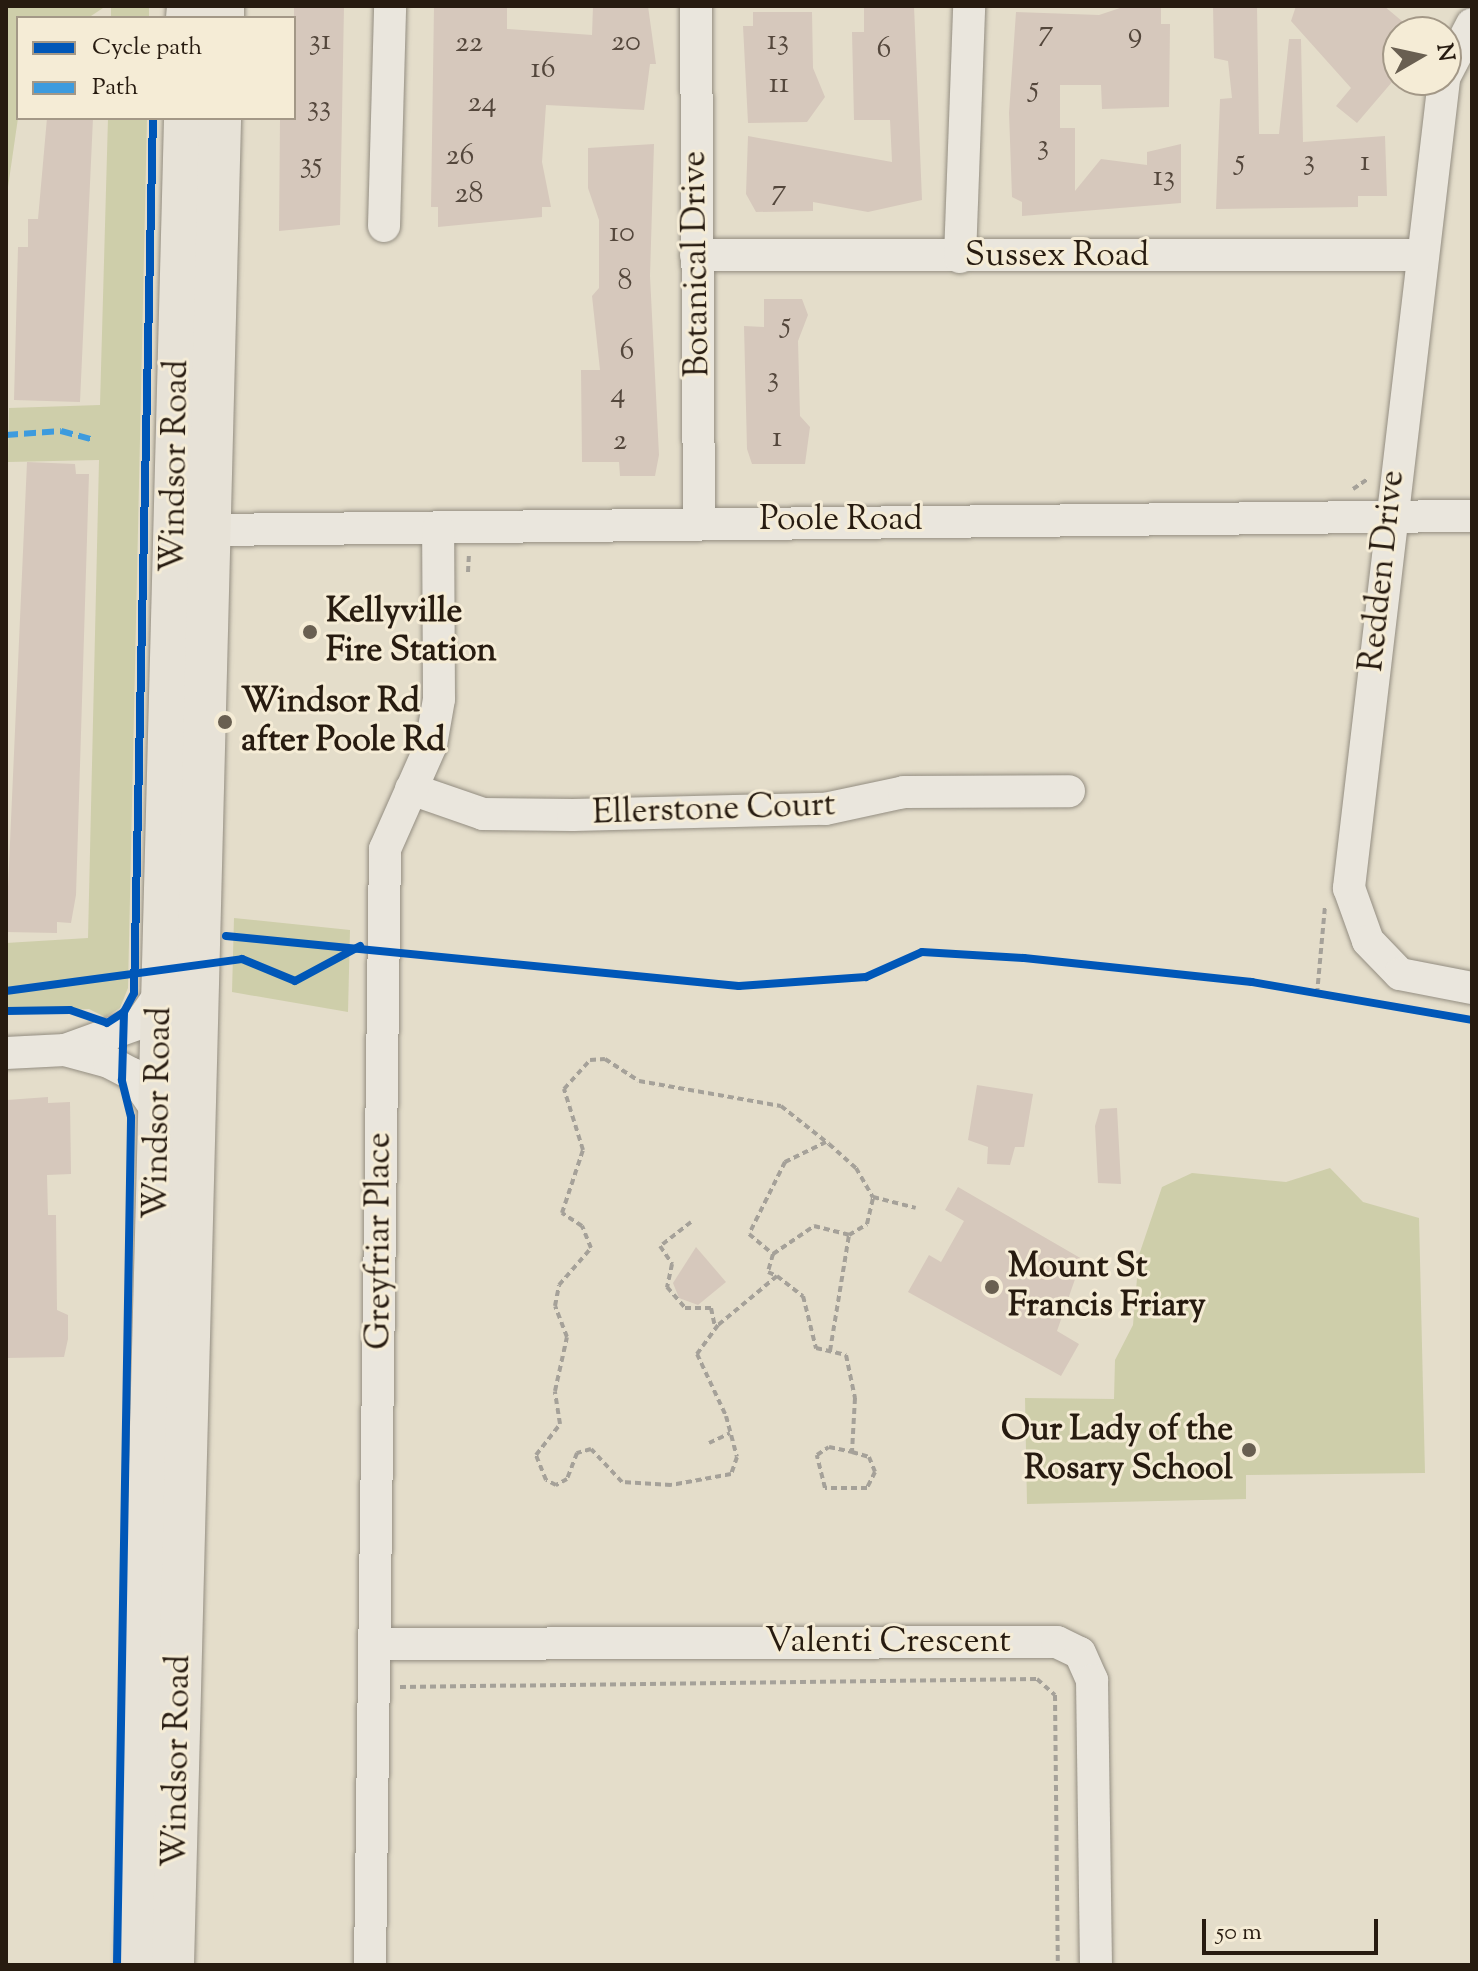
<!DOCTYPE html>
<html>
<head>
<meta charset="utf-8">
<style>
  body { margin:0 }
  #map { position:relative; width:1478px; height:1971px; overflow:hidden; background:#e4ddca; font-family:"Sorts Mill Goudy",serif }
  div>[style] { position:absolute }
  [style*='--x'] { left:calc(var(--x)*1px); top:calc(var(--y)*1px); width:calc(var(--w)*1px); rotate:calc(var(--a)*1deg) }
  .green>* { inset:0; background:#ceceaa }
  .building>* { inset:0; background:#d6c8bc }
  .path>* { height:4px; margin-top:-2px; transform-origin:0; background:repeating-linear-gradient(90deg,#a5a199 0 6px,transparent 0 10px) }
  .roads { filter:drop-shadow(0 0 2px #938d81) drop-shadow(0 0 2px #938d81) }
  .minor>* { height:32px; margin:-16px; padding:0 16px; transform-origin:16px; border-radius:16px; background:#eae6dd }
  .major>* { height:42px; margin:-21px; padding:0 21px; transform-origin:21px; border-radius:21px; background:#e7e2d7 }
  .quiet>* { height:6px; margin-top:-3px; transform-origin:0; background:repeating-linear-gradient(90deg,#3d9bde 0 12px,transparent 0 18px) }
  .cycleway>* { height:8px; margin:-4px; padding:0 4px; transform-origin:4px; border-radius:4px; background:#0057b8 }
  .dots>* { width:22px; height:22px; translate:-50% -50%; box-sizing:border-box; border:4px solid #f5ecd6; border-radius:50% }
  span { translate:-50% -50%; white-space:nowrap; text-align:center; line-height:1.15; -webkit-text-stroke:6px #f5ecd6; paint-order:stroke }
  .number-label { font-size:30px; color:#54473c }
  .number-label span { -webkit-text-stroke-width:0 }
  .street-label { font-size:34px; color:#271b10 }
  .poi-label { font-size:34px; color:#271b10; font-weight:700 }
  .left { translate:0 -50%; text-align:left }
  .right { translate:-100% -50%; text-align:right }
  .frame { position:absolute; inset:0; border:8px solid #271b10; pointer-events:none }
  .legend { position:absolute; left:16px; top:16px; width:280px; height:104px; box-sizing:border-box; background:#f5ecd6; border:2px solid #a39887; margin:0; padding:10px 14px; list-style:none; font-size:24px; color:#271b10 }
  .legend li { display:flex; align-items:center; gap:16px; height:40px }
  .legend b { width:40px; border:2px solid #a39887 }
  .north { position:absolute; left:1382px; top:16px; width:80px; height:80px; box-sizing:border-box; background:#f5ecd6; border:2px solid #a39887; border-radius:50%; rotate:81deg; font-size:22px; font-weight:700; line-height:32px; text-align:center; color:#271b10 }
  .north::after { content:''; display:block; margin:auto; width:28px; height:36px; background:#695f51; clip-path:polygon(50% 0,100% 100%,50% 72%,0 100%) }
  .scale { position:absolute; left:1202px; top:1919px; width:176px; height:36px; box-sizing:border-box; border:4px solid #271b10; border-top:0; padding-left:10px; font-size:24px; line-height:28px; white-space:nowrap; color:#271b10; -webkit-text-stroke:6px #f5ecd6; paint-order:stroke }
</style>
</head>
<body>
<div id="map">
  <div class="green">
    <i style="clip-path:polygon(6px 6px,106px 6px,88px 18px,18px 18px,18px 118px,6px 201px)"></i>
    <i style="clip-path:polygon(111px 6px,149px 6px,149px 18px,111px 18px)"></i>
    <i style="clip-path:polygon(108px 118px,147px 118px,128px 988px,120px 1008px,105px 1017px,89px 1009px,6px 1014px,6px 943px,88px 938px,99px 460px,8px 462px,9px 408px,100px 405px)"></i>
    <i style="clip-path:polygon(234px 918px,350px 930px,348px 1012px,232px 992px)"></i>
    <i style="clip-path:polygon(1330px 1168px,1363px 1202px,1419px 1218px,1425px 1473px,1246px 1475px,1246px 1499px,1027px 1504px,1025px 1398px,1114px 1399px,1115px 1360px,1133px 1325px,1139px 1255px,1162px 1187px,1192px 1173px,1286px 1182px)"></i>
  </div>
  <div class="building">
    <i style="clip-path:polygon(294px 6px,344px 6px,340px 225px,279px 231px,280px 118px,294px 118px)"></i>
    <i style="clip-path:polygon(434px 6px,507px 6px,507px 29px,592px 35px,593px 6px,648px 6px,656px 64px,650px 64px,644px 110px,546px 105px,542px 162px,551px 207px,542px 207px,542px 217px,438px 227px,438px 207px,431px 207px)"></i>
    <i style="clip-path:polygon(864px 6px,914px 6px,922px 200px,868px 212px,813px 202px,813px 211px,756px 212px,746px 194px,748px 136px,892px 162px,890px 120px,854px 120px,852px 32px,864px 32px)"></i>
    <i style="clip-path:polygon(1126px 6px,1161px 6px,1161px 24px,1170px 24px,1169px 107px,1102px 109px,1101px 85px,1060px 85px,1060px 128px,1075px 128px,1075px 191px,1101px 159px,1147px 165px,1147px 152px,1181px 144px,1181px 203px,1022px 216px,1022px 202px,1012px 197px,1009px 113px,1016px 12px,1099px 15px)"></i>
    <i style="clip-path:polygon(1213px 6px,1257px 6px,1259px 134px,1279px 134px,1289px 39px,1301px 39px,1303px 142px,1385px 136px,1387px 196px,1358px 196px,1358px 207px,1216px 209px,1220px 99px,1232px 98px,1228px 61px,1214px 58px)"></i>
    <i style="clip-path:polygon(1296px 6px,1384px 6px,1415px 32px,1398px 32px,1398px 75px,1357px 123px,1336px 106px,1351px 88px,1291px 21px)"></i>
    <i style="clip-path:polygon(753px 12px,812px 12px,813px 68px,825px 97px,807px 122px,748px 123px,743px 26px,753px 26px)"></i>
    <i style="clip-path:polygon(47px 118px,93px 118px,80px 402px,14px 400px,18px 247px,28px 247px,28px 219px,38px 219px)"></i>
    <i style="clip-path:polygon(654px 144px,650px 276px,659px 455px,655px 476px,620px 476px,619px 462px,582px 462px,581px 370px,600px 370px,592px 296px,599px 288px,599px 220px,588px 188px,588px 148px)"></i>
    <i style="clip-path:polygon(764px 299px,802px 299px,808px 315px,798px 341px,800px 416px,810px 427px,805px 464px,752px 464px,747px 449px,744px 326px,764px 327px)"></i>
    <i style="clip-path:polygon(27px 462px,75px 464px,76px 474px,89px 474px,76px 895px,71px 923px,57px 922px,57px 933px,6px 932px)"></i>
    <i style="clip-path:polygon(977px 1085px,1033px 1094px,1024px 1147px,1015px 1147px,1010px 1165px,987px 1164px,988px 1147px,968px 1140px)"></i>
    <i style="clip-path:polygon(48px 1097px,48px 1103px,70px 1102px,71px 1174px,47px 1175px,48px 1215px,56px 1215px,57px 1310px,68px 1315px,68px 1339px,64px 1357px,6px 1358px,7px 1100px)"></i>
    <i style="clip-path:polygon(1117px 1108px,1121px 1184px,1098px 1183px,1095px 1126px,1100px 1109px)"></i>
    <i style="clip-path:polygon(958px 1187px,1082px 1259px,1057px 1331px,1079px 1344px,1061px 1376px,908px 1292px,929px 1255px,941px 1262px,964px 1221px,945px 1210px)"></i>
    <i style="clip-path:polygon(696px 1247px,726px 1282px,698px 1305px,679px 1298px,673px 1283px)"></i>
  </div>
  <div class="path">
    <i style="--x:1353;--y:489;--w:18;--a:-34"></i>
    <i style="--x:468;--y:572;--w:17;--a:-87"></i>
    <i style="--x:1317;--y:994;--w:88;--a:-84.8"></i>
    <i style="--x:826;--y:1142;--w:46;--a:154"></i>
    <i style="--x:785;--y:1162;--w:80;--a:116.6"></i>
    <i style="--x:749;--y:1234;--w:31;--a:40"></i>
    <i style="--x:773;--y:1254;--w:19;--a:106"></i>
    <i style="--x:768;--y:1272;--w:10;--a:24"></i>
    <i style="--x:777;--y:1276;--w:77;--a:140.3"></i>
    <i style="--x:718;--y:1325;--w:36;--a:126"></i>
    <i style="--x:697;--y:1354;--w:68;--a:64.9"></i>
    <i style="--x:726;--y:1416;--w:42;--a:75"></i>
    <i style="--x:737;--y:1457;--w:18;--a:109"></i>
    <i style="--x:731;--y:1474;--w:61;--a:169.6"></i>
    <i style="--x:671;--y:1485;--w:49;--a:-176.5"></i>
    <i style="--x:622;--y:1482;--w:45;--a:-133.2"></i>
    <i style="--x:591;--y:1449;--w:15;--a:164"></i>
    <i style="--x:577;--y:1453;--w:28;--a:111"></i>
    <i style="--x:567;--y:1479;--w:13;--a:151"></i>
    <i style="--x:556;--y:1485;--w:11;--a:-153"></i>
    <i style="--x:546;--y:1480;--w:27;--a:-112"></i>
    <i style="--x:536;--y:1455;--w:39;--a:-52"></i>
    <i style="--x:560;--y:1424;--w:33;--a:-99"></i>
    <i style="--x:555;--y:1391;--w:55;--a:-77.5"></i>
    <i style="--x:567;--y:1337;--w:33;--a:-111"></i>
    <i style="--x:555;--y:1306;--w:21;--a:-79"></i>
    <i style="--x:559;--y:1285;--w:49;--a:-49.1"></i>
    <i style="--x:591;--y:1248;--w:24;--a:-112"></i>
    <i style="--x:582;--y:1226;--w:24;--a:-147"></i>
    <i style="--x:562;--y:1213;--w:66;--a:-71.6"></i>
    <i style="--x:583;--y:1150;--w:64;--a:-107.3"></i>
    <i style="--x:564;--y:1089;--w:39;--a:-48"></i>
    <i style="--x:590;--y:1060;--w:15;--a:-4"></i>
    <i style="--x:605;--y:1059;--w:40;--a:32.9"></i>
    <i style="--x:639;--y:1081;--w:144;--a:10"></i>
    <i style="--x:781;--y:1106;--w:61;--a:38.4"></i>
    <i style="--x:829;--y:1144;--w:36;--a:42"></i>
    <i style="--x:856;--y:1168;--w:34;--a:60"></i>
    <i style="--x:873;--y:1197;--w:44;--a:14.3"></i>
    <i style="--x:691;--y:1222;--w:39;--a:142"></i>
    <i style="--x:660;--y:1246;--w:22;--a:56"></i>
    <i style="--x:672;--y:1264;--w:24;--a:102"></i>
    <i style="--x:667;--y:1287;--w:28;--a:49"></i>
    <i style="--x:685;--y:1308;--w:26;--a:0"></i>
    <i style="--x:711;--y:1308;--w:19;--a:78"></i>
    <i style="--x:773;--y:1254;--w:50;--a:-34.3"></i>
    <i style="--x:814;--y:1226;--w:36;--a:14"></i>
    <i style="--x:777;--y:1276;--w:33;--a:38"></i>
    <i style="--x:803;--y:1296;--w:54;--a:76"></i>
    <i style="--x:816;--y:1348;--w:31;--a:13"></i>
    <i style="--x:846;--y:1355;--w:44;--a:78.2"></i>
    <i style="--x:855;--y:1398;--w:54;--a:93.2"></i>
    <i style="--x:852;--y:1452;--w:18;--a:16"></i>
    <i style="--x:869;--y:1457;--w:16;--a:68"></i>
    <i style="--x:875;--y:1472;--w:18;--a:117"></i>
    <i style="--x:867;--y:1488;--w:42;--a:180"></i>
    <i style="--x:825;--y:1488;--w:34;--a:-104"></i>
    <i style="--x:817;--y:1455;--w:14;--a:-34"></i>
    <i style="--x:829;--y:1447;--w:24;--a:12"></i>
    <i style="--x:830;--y:1351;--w:118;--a:-80.7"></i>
    <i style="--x:849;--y:1235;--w:21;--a:-31"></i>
    <i style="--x:867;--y:1224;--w:28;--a:-77"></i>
    <i style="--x:709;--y:1443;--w:23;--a:-25"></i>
    <i style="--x:400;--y:1687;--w:637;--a:-0.72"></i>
    <i style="--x:1037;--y:1679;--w:24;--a:42"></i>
    <i style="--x:1055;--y:1695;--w:270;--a:89.4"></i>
  </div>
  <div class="roads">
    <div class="minor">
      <i style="--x:696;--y:6;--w:516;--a:89.67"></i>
      <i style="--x:1446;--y:74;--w:56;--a:-62.5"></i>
      <i style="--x:1444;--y:80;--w:814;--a:96.71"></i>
      <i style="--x:1349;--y:888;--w:56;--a:70.3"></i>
      <i style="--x:1368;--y:941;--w:46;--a:45.9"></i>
      <i style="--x:1400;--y:974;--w:73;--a:11"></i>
      <i style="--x:384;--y:226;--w:220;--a:-88.4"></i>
      <i style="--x:696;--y:255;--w:722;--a:0"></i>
      <i style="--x:960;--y:257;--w:251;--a:-87.9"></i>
      <i style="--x:210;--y:530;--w:1262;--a:-0.64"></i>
      <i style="--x:411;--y:789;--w:76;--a:19.1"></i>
      <i style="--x:483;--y:814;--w:90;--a:0.6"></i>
      <i style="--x:573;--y:815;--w:252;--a:-1.4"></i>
      <i style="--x:825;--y:809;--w:81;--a:-12.1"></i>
      <i style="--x:904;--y:792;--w:165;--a:-0.3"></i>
      <i style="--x:65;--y:1050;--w:80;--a:-19.8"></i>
      <i style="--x:140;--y:1023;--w:38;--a:-55"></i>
      <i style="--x:6;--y:1053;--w:59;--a:-2.9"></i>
      <i style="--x:65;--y:1050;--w:46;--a:15.3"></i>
      <i style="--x:109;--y:1062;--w:26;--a:28"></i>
      <i style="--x:132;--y:1074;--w:47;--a:55.3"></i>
      <i style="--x:379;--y:1644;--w:678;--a:-0.17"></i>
      <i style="--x:1057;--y:1642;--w:25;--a:26"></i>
      <i style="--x:1080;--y:1653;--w:30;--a:66"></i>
      <i style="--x:1092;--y:1680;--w:285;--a:89.2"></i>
      <i style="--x:370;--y:1965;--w:1116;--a:-89.23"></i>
      <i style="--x:385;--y:849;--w:114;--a:-66.1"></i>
      <i style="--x:431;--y:745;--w:47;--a:-80.1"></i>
      <i style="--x:439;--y:699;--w:170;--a:-90.3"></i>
    </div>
    <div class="major">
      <i style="--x:187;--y:18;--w:12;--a:-85"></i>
      <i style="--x:223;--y:18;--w:12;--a:-90"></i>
      <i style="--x:137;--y:1965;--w:1848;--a:-88.51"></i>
      <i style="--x:173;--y:1965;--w:1848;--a:-88.54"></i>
    </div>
  </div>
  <div class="quiet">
    <i style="--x:6;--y:435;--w:55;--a:-4.2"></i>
    <i style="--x:61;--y:431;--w:34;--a:15"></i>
  </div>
  <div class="cycleway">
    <i style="--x:226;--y:936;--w:515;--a:5.57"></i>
    <i style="--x:739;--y:986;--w:127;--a:-4.1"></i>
    <i style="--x:866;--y:977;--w:61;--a:-24.1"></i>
    <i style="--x:922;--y:952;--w:102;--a:3.4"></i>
    <i style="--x:1024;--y:958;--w:229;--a:6"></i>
    <i style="--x:1252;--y:982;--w:223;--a:9.8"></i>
    <i style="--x:6;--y:991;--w:238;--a:-7.7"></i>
    <i style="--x:242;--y:959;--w:57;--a:22.5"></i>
    <i style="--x:295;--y:981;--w:74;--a:-28.3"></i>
    <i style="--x:6;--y:1011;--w:64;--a:-0.9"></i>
    <i style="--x:70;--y:1010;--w:39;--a:19"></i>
    <i style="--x:107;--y:1023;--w:20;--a:-33"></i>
    <i style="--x:117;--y:1965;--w:848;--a:-89.05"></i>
    <i style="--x:131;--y:1117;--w:38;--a:-104"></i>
    <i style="--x:122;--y:1080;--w:68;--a:-88.3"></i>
    <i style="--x:124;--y:1012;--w:21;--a:-62"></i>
    <i style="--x:134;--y:993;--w:875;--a:-88.76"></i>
  </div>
  <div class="dots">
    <i style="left:310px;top:632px;background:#695f51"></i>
    <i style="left:225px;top:722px;background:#695f51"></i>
    <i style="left:992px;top:1287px;background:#695f51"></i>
    <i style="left:1249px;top:1450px;background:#695f51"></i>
  </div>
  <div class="number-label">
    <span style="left:1046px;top:33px">7</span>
    <span style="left:1135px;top:35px">9</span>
    <span style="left:320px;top:42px">31</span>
    <span style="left:778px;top:42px">13</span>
    <span style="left:626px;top:43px">20</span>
    <span style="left:469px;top:44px">22</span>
    <span style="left:884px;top:50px">6</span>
    <span style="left:543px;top:70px">16</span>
    <span style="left:779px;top:85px">11</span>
    <span style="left:1034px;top:89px">5</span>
    <span style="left:482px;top:104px">24</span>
    <span style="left:319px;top:108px">33</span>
    <span style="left:1043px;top:147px">3</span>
    <span style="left:460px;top:157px">26</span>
    <span style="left:1240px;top:162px">5</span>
    <span style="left:1309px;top:162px">3</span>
    <span style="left:1365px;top:163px">1</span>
    <span style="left:311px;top:165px">35</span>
    <span style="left:1164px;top:178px">13</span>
    <span style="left:779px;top:192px">7</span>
    <span style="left:469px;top:195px">28</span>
    <span style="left:622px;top:234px">10</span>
    <span style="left:625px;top:282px">8</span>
    <span style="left:786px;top:325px">5</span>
    <span style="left:627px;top:352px">6</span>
    <span style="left:773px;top:379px">3</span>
    <span style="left:618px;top:395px">4</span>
    <span style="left:777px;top:439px">1</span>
    <span style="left:620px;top:442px">2</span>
  </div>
  <div class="street-label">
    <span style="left:1057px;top:257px">Sussex Road</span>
    <span style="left:697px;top:264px;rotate:-91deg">Botanical Drive</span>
    <span style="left:176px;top:466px;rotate:-89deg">Windsor Road</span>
    <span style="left:841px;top:521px">Poole Road</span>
    <span style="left:1383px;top:571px;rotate:-84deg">Redden Drive</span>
    <span style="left:714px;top:810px;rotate:-2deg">Ellerstone Court</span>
    <span style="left:159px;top:1113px;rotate:-89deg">Windsor Road</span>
    <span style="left:380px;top:1241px;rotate:-90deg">Greyfriar Place</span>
    <span style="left:888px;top:1643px">Valenti Crescent</span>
    <span style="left:178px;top:1761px;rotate:-89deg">Windsor Road</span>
  </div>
  <div class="poi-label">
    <span class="left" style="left:326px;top:632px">Kellyville<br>Fire Station</span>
    <span class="left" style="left:241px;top:722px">Windsor Rd<br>after Poole Rd</span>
    <span class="left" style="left:1008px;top:1287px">Mount St<br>Francis Friary</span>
    <span class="right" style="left:1233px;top:1450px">Our Lady of the<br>Rosary School</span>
  </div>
  <div class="frame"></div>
  <ul class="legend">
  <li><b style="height:10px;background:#0057b8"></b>Cycle path</li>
  <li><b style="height:10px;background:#3d9bde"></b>Path</li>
  </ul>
  <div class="north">N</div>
  <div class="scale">50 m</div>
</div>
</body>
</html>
